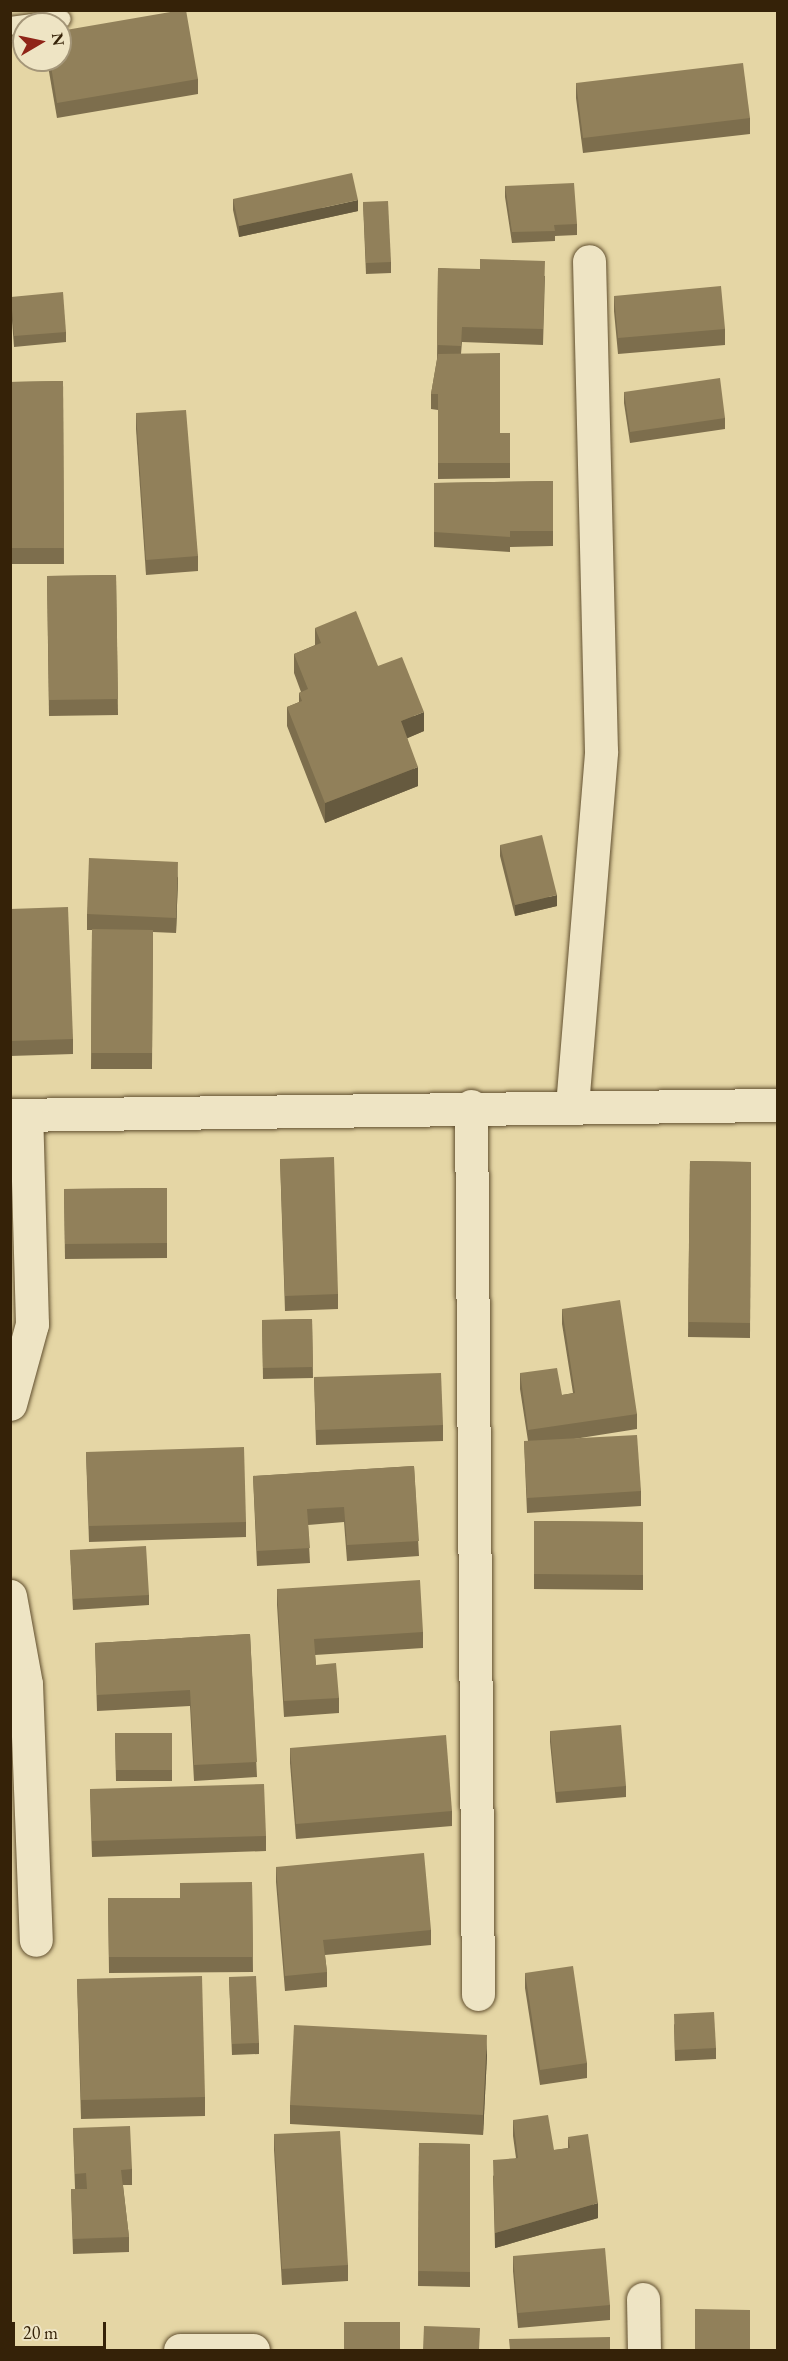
<!DOCTYPE html>
<html>
<head>
<meta charset="utf-8">
<style>
  body { margin:0 }
  #map { position:relative; width:788px; height:2361px; overflow:hidden; background:#e5d6a5; font-family:"EB Garamond",serif }
  div>[style] { position:absolute }
  [style*='--x'] { left:calc(var(--x)*1px); top:calc(var(--y)*1px); width:calc(var(--w)*1px); rotate:calc(var(--a)*1deg) }
  .roads { filter:drop-shadow(0 0 2px #614f2f) drop-shadow(0 0 2px #614f2f) }
  .lane>* { height:18px; margin:-9px; padding:0 9px; transform-origin:9px; border-radius:9px; background:#eee4c4 }
  .street>* { height:33px; margin:-16.5px; padding:0 16.5px; transform-origin:16.5px; border-radius:16.5px; background:#eee4c4 }
  .wall>* { inset:0; background:#7d6e4d }
  .shaded-wall>* { inset:0; background:#665a3f }
  .building>* { inset:0; background:#91805a }
  span { translate:-50% -50%; white-space:nowrap; text-align:center; line-height:1.15; -webkit-text-stroke:4.5px #eee4c4; paint-order:stroke }
  .frame { position:absolute; inset:0; border:12px solid #352208; pointer-events:none }
  .north { position:absolute; left:12px; top:12px; width:60px; height:60px; box-sizing:border-box; background:#eee4c4; border:2px solid #a49679; border-radius:50%; rotate:81deg; font-size:16px; font-weight:700; line-height:24px; text-align:center; color:#352208 }
  .north::after { content:''; display:block; margin:auto; width:21px; height:27px; background:#8f2418; clip-path:polygon(50% 0,100% 100%,50% 72%,0 100%) }
  .scale { position:absolute; left:12px; top:2322px; width:94px; height:27px; box-sizing:border-box; border:3px solid #352208; border-top:0; padding-left:8px; font-size:18px; line-height:21px; white-space:nowrap; color:#352208; -webkit-text-stroke:4px #eee4c4; paint-order:stroke }
</style>
</head>
<body>
<div id="map">
  <div class="roads">
    <div class="lane">
      <i style="--x:10;--y:26;--w:52;--a:-7.7"></i>
    </div>
    <div class="street">
      <i style="--x:471;--y:1106;--w:888;--a:89.55"></i>
      <i style="--x:572;--y:1106;--w:356;--a:-85.3"></i>
      <i style="--x:601;--y:751;--w:490;--a:-91.4"></i>
      <i style="--x:10;--y:1115;--w:768;--a:-0.75"></i>
      <i style="--x:10;--y:1404;--w:83;--a:-74.6"></i>
      <i style="--x:32;--y:1324;--w:209;--a:-91.6"></i>
      <i style="--x:10;--y:1596;--w:89;--a:79.7"></i>
      <i style="--x:26;--y:1684;--w:256;--a:87.8"></i>
      <i style="--x:643;--y:2299;--w:51;--a:88.9"></i>
      <i style="--x:180;--y:2350;--w:73;--a:0"></i>
    </div>
  </div>
  <div class="wall">
    <i style="clip-path:polygon(47px 60px,60px 60px,198px 79px,198px 94px,57px 118px)"></i>
    <i style="clip-path:polygon(576px 83px,750px 118px,750px 134px,583px 153px,576px 98px)"></i>
    <i style="clip-path:polygon(505px 186px,577px 224px,577px 235px,555px 236px,555px 241px,512px 243px,505px 197px)"></i>
    <i style="clip-path:polygon(233px 199px,358px 211px,239px 237px,233px 210px)"></i>
    <i style="clip-path:polygon(363px 202px,391px 262px,391px 273px,366px 274px)"></i>
    <i style="clip-path:polygon(438px 268px,545px 276px,543px 345px,462px 342px,461px 354px,500px 433px,510px 433px,510px 478px,438px 479px,438px 410px,431px 409px,431px 394px,437px 359px)"></i>
    <i style="clip-path:polygon(614px 296px,725px 329px,725px 345px,618px 354px,614px 311px)"></i>
    <i style="clip-path:polygon(11px 297px,66px 332px,66px 342px,14px 347px,11px 307px)"></i>
    <i style="clip-path:polygon(63px 381px,64px 564px,10px 564px,10px 382px)"></i>
    <i style="clip-path:polygon(624px 392px,725px 418px,725px 429px,630px 443px,624px 403px)"></i>
    <i style="clip-path:polygon(136px 413px,198px 556px,198px 571px,146px 575px,136px 429px)"></i>
    <i style="clip-path:polygon(553px 481px,553px 546px,510px 547px,510px 552px,434px 547px,434px 483px)"></i>
    <i style="clip-path:polygon(116px 575px,118px 715px,49px 716px,47px 576px)"></i>
    <i style="clip-path:polygon(315px 628px,378px 666px,424px 731px,407px 738px,418px 786px,325px 823px,287px 726px,287px 707px,299px 702px,299px 693px,301px 692px,294px 673px,294px 654px,315px 645px)"></i>
    <i style="clip-path:polygon(500px 845px,557px 906px,515px 916px,500px 856px)"></i>
    <i style="clip-path:polygon(178px 877px,176px 933px,153px 932px,152px 1069px,91px 1069px,92px 930px,87px 930px,87px 914px)"></i>
    <i style="clip-path:polygon(10px 909px,73px 1039px,73px 1054px,10px 1056px)"></i>
    <i style="clip-path:polygon(280px 1159px,338px 1294px,338px 1309px,285px 1311px)"></i>
    <i style="clip-path:polygon(690px 1161px,751px 1162px,750px 1338px,688px 1337px)"></i>
    <i style="clip-path:polygon(167px 1188px,167px 1258px,65px 1259px,64px 1189px)"></i>
    <i style="clip-path:polygon(562px 1309px,637px 1414px,637px 1429px,574px 1439px,641px 1491px,641px 1506px,527px 1513px,524px 1441px,528px 1441px,520px 1389px,520px 1373px,562px 1395px,573px 1393px,562px 1324px)"></i>
    <i style="clip-path:polygon(312px 1319px,313px 1378px,263px 1379px,262px 1320px)"></i>
    <i style="clip-path:polygon(314px 1377px,443px 1425px,443px 1441px,316px 1445px)"></i>
    <i style="clip-path:polygon(86px 1452px,246px 1522px,246px 1537px,89px 1542px)"></i>
    <i style="clip-path:polygon(776px 1458px,777px 1458px,777px 1482px,776px 1469px)"></i>
    <i style="clip-path:polygon(414px 1466px,419px 1556px,347px 1561px,344px 1522px,308px 1525px,310px 1563px,257px 1566px,253px 1476px)"></i>
    <i style="clip-path:polygon(534px 1521px,643px 1522px,643px 1590px,534px 1589px)"></i>
    <i style="clip-path:polygon(70px 1550px,149px 1595px,149px 1605px,73px 1610px)"></i>
    <i style="clip-path:polygon(277px 1589px,423px 1632px,423px 1648px,315px 1655px,316px 1665px,339px 1698px,339px 1713px,284px 1717px,277px 1605px)"></i>
    <i style="clip-path:polygon(250px 1634px,257px 1777px,194px 1781px,190px 1706px,97px 1711px,95px 1643px)"></i>
    <i style="clip-path:polygon(550px 1731px,626px 1786px,626px 1797px,556px 1803px,550px 1742px)"></i>
    <i style="clip-path:polygon(115px 1733px,172px 1733px,172px 1781px,116px 1781px)"></i>
    <i style="clip-path:polygon(290px 1748px,452px 1811px,452px 1826px,296px 1839px,290px 1763px)"></i>
    <i style="clip-path:polygon(90px 1789px,266px 1836px,266px 1851px,92px 1857px)"></i>
    <i style="clip-path:polygon(276px 1867px,431px 1930px,431px 1945px,325px 1955px,327px 1972px,327px 1987px,285px 1991px,276px 1882px)"></i>
    <i style="clip-path:polygon(252px 1882px,253px 1972px,109px 1973px,108px 1898px,180px 1898px)"></i>
    <i style="clip-path:polygon(525px 1973px,587px 2063px,587px 2078px,540px 2085px,525px 1988px)"></i>
    <i style="clip-path:polygon(229px 1977px,259px 2043px,259px 2054px,232px 2055px)"></i>
    <i style="clip-path:polygon(77px 1979px,205px 2097px,205px 2116px,81px 2119px)"></i>
    <i style="clip-path:polygon(674px 2024px,716px 2048px,716px 2059px,675px 2061px)"></i>
    <i style="clip-path:polygon(487px 2055px,483px 2135px,290px 2124px,290px 2105px)"></i>
    <i style="clip-path:polygon(513px 2120px,554px 2150px,568px 2148px,568px 2137px,598px 2218px,495px 2248px,493px 2176px,516px 2158px,513px 2136px)"></i>
    <i style="clip-path:polygon(73px 2128px,132px 2169px,132px 2185px,123px 2185px,129px 2237px,129px 2252px,73px 2254px,71px 2189px,75px 2189px)"></i>
    <i style="clip-path:polygon(274px 2134px,348px 2265px,348px 2281px,282px 2285px,274px 2150px)"></i>
    <i style="clip-path:polygon(419px 2143px,470px 2144px,470px 2287px,418px 2286px)"></i>
    <i style="clip-path:polygon(513px 2256px,610px 2305px,610px 2320px,518px 2328px,513px 2271px)"></i>
  </div>
  <div class="shaded-wall">
    <i style="clip-path:polygon(358px 200px,358px 211px,239px 237px,239px 226px)"></i>
    <i style="clip-path:polygon(424px 712px,424px 731px,401px 741px,401px 721px)"></i>
    <i style="clip-path:polygon(418px 767px,418px 786px,325px 823px,325px 803px)"></i>
    <i style="clip-path:polygon(178px 862px,178px 877px,176px 933px,176px 918px)"></i>
    <i style="clip-path:polygon(557px 895px,557px 906px,515px 916px,515px 905px)"></i>
    <i style="clip-path:polygon(487px 2035px,487px 2055px,483px 2135px,483px 2115px)"></i>
    <i style="clip-path:polygon(598px 2203px,598px 2218px,495px 2248px,495px 2233px)"></i>
  </div>
  <div class="building">
    <i style="clip-path:polygon(182px 10px,186px 10px,198px 79px,57px 103px,50px 60px,60px 60px,60px 31px)"></i>
    <i style="clip-path:polygon(743px 63px,750px 118px,583px 138px,576px 83px)"></i>
    <i style="clip-path:polygon(352px 173px,358px 200px,239px 226px,233px 199px)"></i>
    <i style="clip-path:polygon(574px 183px,577px 224px,554px 225px,555px 231px,512px 232px,505px 186px)"></i>
    <i style="clip-path:polygon(388px 201px,391px 262px,366px 263px,363px 202px)"></i>
    <i style="clip-path:polygon(480px 259px,545px 261px,543px 329px,462px 327px,461px 346px,437px 345px,438px 268px,480px 269px)"></i>
    <i style="clip-path:polygon(721px 286px,725px 329px,618px 338px,614px 296px)"></i>
    <i style="clip-path:polygon(63px 292px,66px 332px,14px 336px,11px 297px)"></i>
    <i style="clip-path:polygon(500px 353px,500px 433px,510px 433px,510px 463px,438px 463px,438px 394px,431px 394px,438px 354px)"></i>
    <i style="clip-path:polygon(720px 378px,725px 418px,630px 432px,624px 392px)"></i>
    <i style="clip-path:polygon(63px 381px,64px 548px,10px 548px,10px 382px)"></i>
    <i style="clip-path:polygon(186px 410px,198px 556px,146px 560px,136px 413px)"></i>
    <i style="clip-path:polygon(553px 481px,553px 531px,510px 531px,510px 537px,434px 532px,434px 483px)"></i>
    <i style="clip-path:polygon(116px 575px,118px 699px,49px 700px,47px 576px)"></i>
    <i style="clip-path:polygon(356px 611px,378px 666px,402px 657px,424px 712px,401px 721px,418px 767px,325px 803px,287px 707px,302px 701px,299px 693px,308px 689px,294px 654px,321px 643px,315px 628px)"></i>
    <i style="clip-path:polygon(542px 835px,557px 895px,515px 905px,500px 845px)"></i>
    <i style="clip-path:polygon(89px 858px,178px 862px,176px 918px,87px 914px)"></i>
    <i style="clip-path:polygon(68px 907px,73px 1039px,10px 1041px,10px 909px)"></i>
    <i style="clip-path:polygon(92px 929px,153px 930px,152px 1053px,91px 1053px)"></i>
    <i style="clip-path:polygon(334px 1157px,338px 1294px,285px 1296px,280px 1159px)"></i>
    <i style="clip-path:polygon(690px 1161px,751px 1162px,750px 1323px,688px 1322px)"></i>
    <i style="clip-path:polygon(167px 1188px,167px 1243px,65px 1244px,64px 1189px)"></i>
    <i style="clip-path:polygon(620px 1300px,637px 1414px,528px 1430px,520px 1373px,557px 1368px,562px 1395px,575px 1393px,562px 1309px)"></i>
    <i style="clip-path:polygon(312px 1319px,313px 1367px,263px 1368px,262px 1320px)"></i>
    <i style="clip-path:polygon(441px 1373px,443px 1425px,316px 1430px,314px 1377px)"></i>
    <i style="clip-path:polygon(637px 1435px,641px 1491px,527px 1498px,524px 1441px)"></i>
    <i style="clip-path:polygon(244px 1447px,246px 1522px,89px 1526px,86px 1452px)"></i>
    <i style="clip-path:polygon(776px 1458px,777px 1458px,777px 1471px)"></i>
    <i style="clip-path:polygon(414px 1466px,419px 1541px,347px 1545px,344px 1507px,307px 1509px,310px 1548px,257px 1551px,253px 1476px)"></i>
    <i style="clip-path:polygon(534px 1521px,643px 1522px,643px 1575px,534px 1574px)"></i>
    <i style="clip-path:polygon(146px 1546px,149px 1595px,73px 1599px,70px 1550px)"></i>
    <i style="clip-path:polygon(420px 1580px,423px 1632px,314px 1639px,316px 1665px,336px 1663px,339px 1698px,284px 1701px,277px 1589px)"></i>
    <i style="clip-path:polygon(250px 1634px,257px 1762px,194px 1765px,190px 1690px,97px 1695px,95px 1643px)"></i>
    <i style="clip-path:polygon(621px 1725px,626px 1786px,556px 1792px,550px 1731px)"></i>
    <i style="clip-path:polygon(115px 1733px,172px 1733px,172px 1770px,116px 1770px)"></i>
    <i style="clip-path:polygon(446px 1735px,452px 1811px,296px 1824px,290px 1748px)"></i>
    <i style="clip-path:polygon(264px 1784px,266px 1836px,92px 1841px,90px 1789px)"></i>
    <i style="clip-path:polygon(424px 1853px,431px 1930px,323px 1940px,327px 1972px,285px 1976px,276px 1867px)"></i>
    <i style="clip-path:polygon(252px 1882px,253px 1957px,109px 1957px,108px 1898px,180px 1898px,180px 1883px)"></i>
    <i style="clip-path:polygon(573px 1966px,587px 2063px,540px 2070px,525px 1973px)"></i>
    <i style="clip-path:polygon(202px 1976px,205px 2097px,81px 2100px,77px 1979px)"></i>
    <i style="clip-path:polygon(256px 1976px,259px 2043px,232px 2044px,229px 1977px)"></i>
    <i style="clip-path:polygon(714px 2012px,716px 2048px,675px 2050px,674px 2014px)"></i>
    <i style="clip-path:polygon(294px 2025px,487px 2035px,483px 2115px,290px 2105px)"></i>
    <i style="clip-path:polygon(548px 2115px,554px 2150px,570px 2148px,568px 2137px,588px 2134px,598px 2203px,495px 2233px,493px 2160px,518px 2158px,513px 2120px)"></i>
    <i style="clip-path:polygon(130px 2126px,132px 2169px,121px 2170px,129px 2237px,73px 2239px,71px 2189px,87px 2189px,86px 2173px,75px 2174px,73px 2128px)"></i>
    <i style="clip-path:polygon(340px 2131px,348px 2265px,282px 2269px,274px 2134px)"></i>
    <i style="clip-path:polygon(419px 2143px,470px 2144px,470px 2272px,418px 2271px)"></i>
    <i style="clip-path:polygon(605px 2248px,610px 2305px,518px 2313px,513px 2256px)"></i>
    <i style="clip-path:polygon(695px 2309px,750px 2310px,750px 2350px,695px 2350px)"></i>
    <i style="clip-path:polygon(344px 2322px,400px 2322px,400px 2350px,344px 2350px)"></i>
    <i style="clip-path:polygon(424px 2326px,480px 2328px,479px 2350px,423px 2350px)"></i>
    <i style="clip-path:polygon(610px 2337px,610px 2350px,510px 2350px,509px 2339px)"></i>
  </div>
  <div class="frame"></div>
  <div class="north">N</div>
  <div class="scale">20 m</div>
</div>
</body>
</html>
